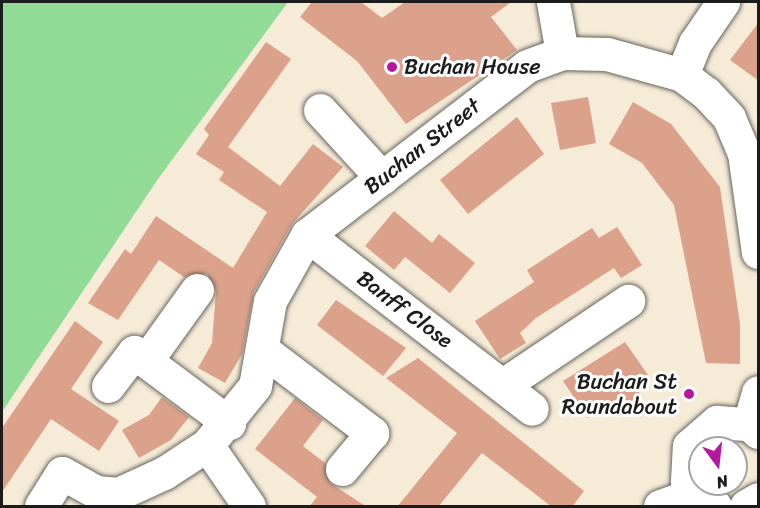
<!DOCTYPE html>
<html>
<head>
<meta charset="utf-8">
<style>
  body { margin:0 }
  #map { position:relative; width:760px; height:508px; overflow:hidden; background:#f5ebd7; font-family:Sriracha,sans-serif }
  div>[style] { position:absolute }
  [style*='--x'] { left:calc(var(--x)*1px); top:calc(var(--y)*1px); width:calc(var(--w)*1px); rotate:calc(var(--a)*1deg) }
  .green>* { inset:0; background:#91db97 }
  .building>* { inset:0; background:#dba18a }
  .roads { filter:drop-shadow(0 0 2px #68645d) drop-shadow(0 0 2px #68645d) }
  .minor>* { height:33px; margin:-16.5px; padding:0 16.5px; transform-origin:16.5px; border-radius:16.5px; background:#fff }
  .dots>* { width:16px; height:16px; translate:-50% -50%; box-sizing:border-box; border:3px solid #fff; border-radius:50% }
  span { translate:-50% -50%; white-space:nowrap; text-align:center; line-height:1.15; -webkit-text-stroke:6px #fff; paint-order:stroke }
  .poi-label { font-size:22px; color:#1c1c1c }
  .left { translate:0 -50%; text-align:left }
  .right { translate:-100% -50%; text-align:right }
  .street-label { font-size:22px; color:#1c1c1c }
  .frame { position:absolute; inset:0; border:3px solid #1c1c1c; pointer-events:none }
  .north { position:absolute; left:688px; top:436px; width:60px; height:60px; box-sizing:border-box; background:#fff; border:2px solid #a4a4a4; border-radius:50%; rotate:165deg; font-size:16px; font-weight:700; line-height:24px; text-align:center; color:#1c1c1c }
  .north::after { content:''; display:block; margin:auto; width:21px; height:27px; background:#b5179e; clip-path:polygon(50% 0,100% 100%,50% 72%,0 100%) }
</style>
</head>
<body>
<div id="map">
  <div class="green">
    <i style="clip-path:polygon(2px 2px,288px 2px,158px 179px,2px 412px)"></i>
  </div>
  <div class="building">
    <i style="clip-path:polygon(312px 2px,361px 2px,382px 18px,405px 2px,511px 2px,491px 17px,517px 50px,406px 124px,357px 61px,300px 17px)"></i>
    <i style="clip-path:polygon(759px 22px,759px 81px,730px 60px)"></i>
    <i style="clip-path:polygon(266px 42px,291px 59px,228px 147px,280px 186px,313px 144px,343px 167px,292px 224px,254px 292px,242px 354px,225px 383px,198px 368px,212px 343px,216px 291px,207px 274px,184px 277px,159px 260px,118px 320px,88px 303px,125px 249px,131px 254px,156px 216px,233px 268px,267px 212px,219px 180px,224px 172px,196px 154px,209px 135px,204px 129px)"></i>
    <i style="clip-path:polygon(588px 97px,596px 143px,560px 150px,551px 103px)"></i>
    <i style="clip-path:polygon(633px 102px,671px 124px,720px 187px,740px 324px,740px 364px,706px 363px,674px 205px,642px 163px,609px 144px)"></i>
    <i style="clip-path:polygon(517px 117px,544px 154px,468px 214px,440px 180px)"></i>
    <i style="clip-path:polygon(394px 211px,432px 243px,439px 234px,475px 263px,450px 293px,405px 257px,394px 270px,365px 246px)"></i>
    <i style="clip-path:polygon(617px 227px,642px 265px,621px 278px,614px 268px,536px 318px,520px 333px,526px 343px,500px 359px,475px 321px,534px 282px,527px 270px,592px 228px,599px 238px)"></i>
    <i style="clip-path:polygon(336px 300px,406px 348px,383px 376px,317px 325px)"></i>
    <i style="clip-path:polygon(75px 321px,103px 342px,71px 389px,119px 421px,99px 451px,51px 419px,2px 492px,2px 428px)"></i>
    <i style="clip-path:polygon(625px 342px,648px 375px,633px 385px,642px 396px,612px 417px,605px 406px,588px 418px,563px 381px)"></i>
    <i style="clip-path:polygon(418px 358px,584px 491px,572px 507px,552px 507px,482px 453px,438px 507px,397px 507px,457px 433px,386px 378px)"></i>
    <i style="clip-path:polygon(162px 397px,189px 417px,171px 440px,139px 458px,122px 430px,149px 415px)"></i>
    <i style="clip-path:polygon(295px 398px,323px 420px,303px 446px,325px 463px,330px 483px,367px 507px,309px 507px,317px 497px,255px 449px)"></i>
  </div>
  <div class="roads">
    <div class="minor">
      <i style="--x:553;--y:2;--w:52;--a:80"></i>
      <i style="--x:682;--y:75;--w:35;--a:-68"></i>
      <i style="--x:695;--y:43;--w:50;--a:-55.7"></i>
      <i style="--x:320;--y:110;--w:92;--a:47.6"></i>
      <i style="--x:307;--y:235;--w:284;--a:37.7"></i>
      <i style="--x:197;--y:290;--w:87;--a:125.7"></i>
      <i style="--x:146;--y:361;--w:104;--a:36.8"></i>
      <i style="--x:264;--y:351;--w:136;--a:37.2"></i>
      <i style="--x:372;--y:433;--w:47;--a:129.8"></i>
      <i style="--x:503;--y:385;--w:151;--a:-33.9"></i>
      <i style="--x:108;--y:386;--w:43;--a:-52.6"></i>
      <i style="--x:134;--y:352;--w:15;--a:37"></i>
      <i style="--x:749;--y:424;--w:33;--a:-74"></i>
      <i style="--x:41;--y:506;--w:39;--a:-58"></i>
      <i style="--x:62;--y:473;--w:39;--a:29"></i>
      <i style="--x:96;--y:492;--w:22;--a:5"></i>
      <i style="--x:118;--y:494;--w:51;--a:-24.5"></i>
      <i style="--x:164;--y:473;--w:51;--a:-33.1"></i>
      <i style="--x:249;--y:506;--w:74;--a:-124.5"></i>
      <i style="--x:207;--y:445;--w:76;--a:-50.9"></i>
      <i style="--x:255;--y:386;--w:86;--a:-80"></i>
      <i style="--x:270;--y:301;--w:76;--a:-60.7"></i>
      <i style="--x:307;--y:235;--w:277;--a:-37.5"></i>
      <i style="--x:527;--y:66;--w:37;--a:-20"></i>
      <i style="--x:562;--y:53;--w:45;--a:1.3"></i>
      <i style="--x:607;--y:54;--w:78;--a:15.6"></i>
      <i style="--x:682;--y:75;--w:30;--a:37"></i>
      <i style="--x:706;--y:93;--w:34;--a:47"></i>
      <i style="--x:729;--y:118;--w:38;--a:67"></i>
      <i style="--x:744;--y:153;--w:100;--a:82"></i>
      <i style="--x:660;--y:506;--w:37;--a:-19"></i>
      <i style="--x:715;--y:506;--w:23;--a:-149"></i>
      <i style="--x:695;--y:494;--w:15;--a:-122"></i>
      <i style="--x:687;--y:481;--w:35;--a:-87"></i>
      <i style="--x:689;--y:446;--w:37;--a:-41"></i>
      <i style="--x:717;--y:422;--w:32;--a:4"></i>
      <i style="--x:749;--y:424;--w:12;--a:42"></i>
      <i style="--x:746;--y:506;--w:14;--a:-30"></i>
    </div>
  </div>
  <div class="dots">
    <i style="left:392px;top:67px;background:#b5179e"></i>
    <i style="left:689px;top:394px;background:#b5179e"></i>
  </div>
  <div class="poi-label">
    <span class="left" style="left:404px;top:67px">Buchan House</span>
    <span class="right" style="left:677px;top:394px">Buchan St<br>Roundabout</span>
  </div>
  <div class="street-label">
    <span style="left:422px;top:146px;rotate:-38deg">Buchan Street</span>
    <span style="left:405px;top:309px;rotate:37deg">Banff Close</span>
  </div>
  <div class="frame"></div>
  <div class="north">N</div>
</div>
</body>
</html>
